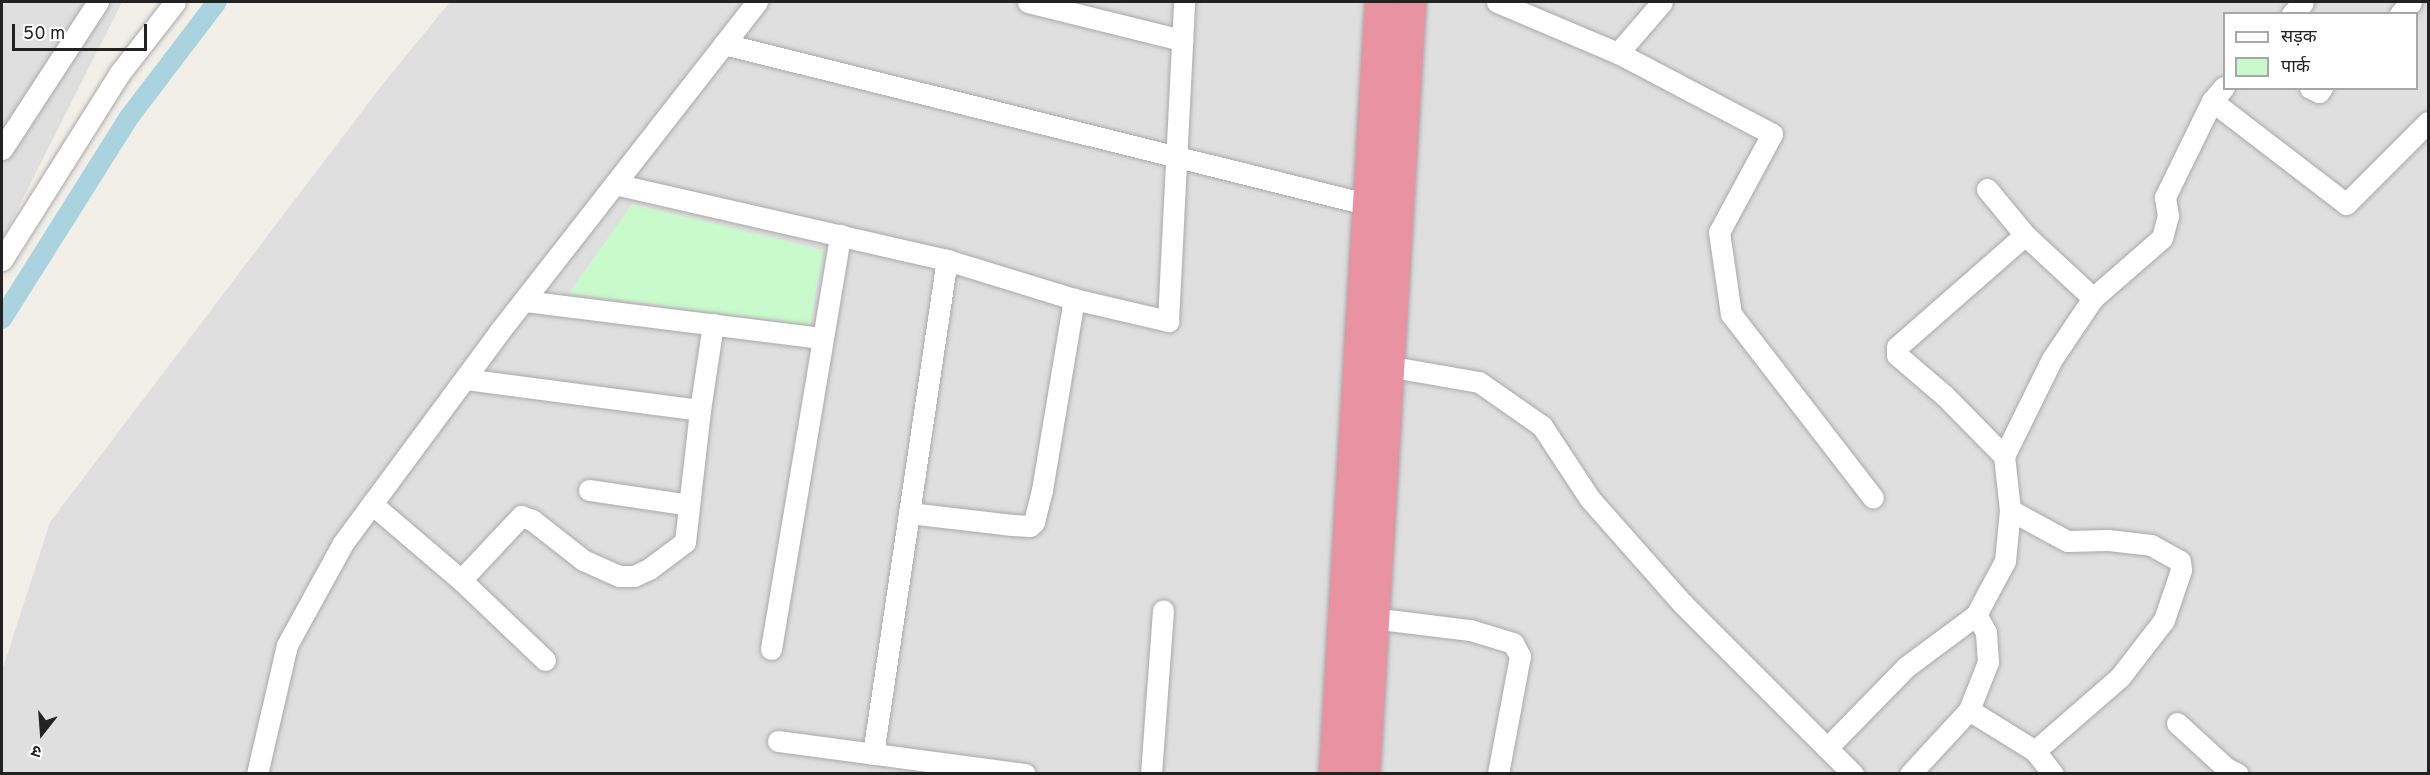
<!DOCTYPE html>
<html>
<head>
<meta charset="utf-8">
<style>
  body { margin:0 }
  #map { position:relative; width:2430px; height:775px; overflow:hidden; background:#f2efe9; font-family:Overpass,"Noto Sans Devanagari",sans-serif }
  div>[style] { position:absolute }
  [style*='--x'] { left:calc(var(--x)*1px); top:calc(var(--y)*1px); width:calc(var(--w)*1px); rotate:calc(var(--a)*1deg) }
  .residential>* { inset:0; background:#e0dfdf }
  .park>* { inset:0; background:#c8facc }
  .canal>* { height:20px; margin:-10px; padding:0 10px; transform-origin:10px; border-radius:10px; background:#aad3df }
  .roads { filter:drop-shadow(0 0 2px #a9a9a9) drop-shadow(0 0 2px #a9a9a9) }
  .minor>* { height:21px; margin:-10.5px; padding:0 10.5px; transform-origin:10.5px; border-radius:10.5px; background:#fff }
  .highway>* { height:32px; margin:-16px; padding:0 16px; transform-origin:16px; border-radius:16px; background:#e892a2 }
  span { translate:-50% -50%; white-space:nowrap; text-align:center; line-height:1.15; -webkit-text-stroke:4.5px #fff; paint-order:stroke }
  .frame { position:absolute; inset:0; border:3px solid #222; pointer-events:none }
  .legend { position:absolute; left:2223px; top:12px; width:195px; height:78px; box-sizing:border-box; background:#fff; border:2px solid #a7a7a7; margin:0; padding:8px 10px; list-style:none; font-size:18px; color:#222 }
  .legend li { display:flex; align-items:center; gap:12px; height:30px }
  .legend b { width:30px; border:2px solid #a7a7a7 }
  .north { position:absolute; left:12px; top:703px; width:60px; height:60px; -webkit-text-stroke:4px #fff; paint-order:stroke; rotate:197deg; font-size:16px; font-weight:700; line-height:24px; text-align:center; color:#222 }
  .north::after { content:''; display:block; margin:auto; width:21px; height:27px; background:#222; clip-path:polygon(50% 0,100% 100%,50% 72%,0 100%) }
  .scale { position:absolute; left:12px; top:24px; width:135px; height:27px; box-sizing:border-box; border:3px solid #222; border-top:0; padding-left:8px; font-size:18px; line-height:21px; white-space:nowrap; color:#222; -webkit-text-stroke:4px #fff; paint-order:stroke }
</style>
</head>
<body>
<div id="map">
  <div class="residential">
    <i style="clip-path:polygon(2px 2px,122px 2px,2px 240px)"></i>
    <i style="clip-path:polygon(evenodd,450px 2px,2428px 2px,2428px 773px,2px 774px,2px 671px,50px 522px,382px 85px,450px 2px,2224px 14px,2416px 14px,2416px 88px,2224px 88px,2224px 14px)"></i>
  </div>
  <div class="park">
    <i style="clip-path:polygon(632px 204px,823px 250px,810px 325px,569px 293px)"></i>
  </div>
  <div class="canal">
    <i style="--x:2;--y:319;--w:240;--a:-57.8"></i>
    <i style="--x:130;--y:116;--w:143;--a:-52.7"></i>
  </div>
  <div class="roads">
    <div class="minor">
      <i style="--x:1028;--y:2;--w:159;--a:13.9"></i>
      <i style="--x:1497;--y:2;--w:131;--a:22.9"></i>
      <i style="--x:1618;--y:53;--w:174;--a:27.7"></i>
      <i style="--x:1772;--y:134;--w:111;--a:118.4"></i>
      <i style="--x:1719;--y:232;--w:83;--a:81.7"></i>
      <i style="--x:1731;--y:314;--w:232;--a:52.3"></i>
      <i style="--x:2292;--y:14;--w:16;--a:-47"></i>
      <i style="--x:2400;--y:14;--w:16;--a:-47"></i>
      <i style="--x:724;--y:44;--w:666;--a:13.99"></i>
      <i style="--x:1618;--y:53;--w:67;--a:-49.2"></i>
      <i style="--x:2224;--y:87;--w:18;--a:131"></i>
      <i style="--x:2212;--y:101;--w:169;--a:37.5"></i>
      <i style="--x:2346;--y:204;--w:116;--a:-45"></i>
      <i style="--x:2310;--y:88;--w:10;--a:24"></i>
      <i style="--x:2319;--y:92;--w:5;--a:-53"></i>
      <i style="--x:2;--y:149;--w:176;--a:-56.9"></i>
      <i style="--x:615;--y:184;--w:341;--a:12.9"></i>
      <i style="--x:947;--y:260;--w:133;--a:17.1"></i>
      <i style="--x:1074;--y:299;--w:97;--a:13.2"></i>
      <i style="--x:1168;--y:321;--w:319;--a:-87.1"></i>
      <i style="--x:1987;--y:189;--w:60;--a:50.4"></i>
      <i style="--x:2025;--y:235;--w:93;--a:42.8"></i>
      <i style="--x:2;--y:260;--w:220;--a:-57.8"></i>
      <i style="--x:119;--y:74;--w:91;--a:-52.1"></i>
      <i style="--x:524;--y:301;--w:301;--a:7.1"></i>
      <i style="--x:1387;--y:366;--w:93;--a:9.9"></i>
      <i style="--x:1479;--y:382;--w:77;--a:34.9"></i>
      <i style="--x:1542;--y:426;--w:87;--a:56.7"></i>
      <i style="--x:1590;--y:499;--w:139;--a:48.5"></i>
      <i style="--x:1682;--y:603;--w:242;--a:45"></i>
      <i style="--x:465;--y:379;--w:237;--a:7.5"></i>
      <i style="--x:2004;--y:456;--w:84;--a:-134.5"></i>
      <i style="--x:1945;--y:396;--w:63;--a:-139.5"></i>
      <i style="--x:1897;--y:355;--w:8;--a:-90"></i>
      <i style="--x:1897;--y:347;--w:170;--a:-41.2"></i>
      <i style="--x:589;--y:490;--w:101;--a:8.5"></i>
      <i style="--x:372;--y:504;--w:117;--a:40.5"></i>
      <i style="--x:2010;--y:510;--w:65;--a:28.5"></i>
      <i style="--x:2067;--y:541;--w:41;--a:-1.4"></i>
      <i style="--x:2108;--y:540;--w:43;--a:6.6"></i>
      <i style="--x:2151;--y:545;--w:33;--a:29"></i>
      <i style="--x:2180;--y:561;--w:9;--a:84"></i>
      <i style="--x:2181;--y:570;--w:53;--a:108.8"></i>
      <i style="--x:2164;--y:620;--w:72;--a:127.7"></i>
      <i style="--x:2120;--y:677;--w:113;--a:139"></i>
      <i style="--x:909;--y:513;--w:104;--a:6.6"></i>
      <i style="--x:1012;--y:525;--w:18;--a:3"></i>
      <i style="--x:1030;--y:526;--w:6;--a:-45"></i>
      <i style="--x:1034;--y:522;--w:33;--a:-76"></i>
      <i style="--x:1042;--y:490;--w:194;--a:-80.5"></i>
      <i style="--x:1372;--y:618;--w:99;--a:7"></i>
      <i style="--x:1470;--y:630;--w:45;--a:16.8"></i>
      <i style="--x:1513;--y:643;--w:15;--a:62"></i>
      <i style="--x:1520;--y:656;--w:120;--a:100.6"></i>
      <i style="--x:771;--y:649;--w:420;--a:-80.5"></i>
      <i style="--x:545;--y:660;--w:116;--a:-136.4"></i>
      <i style="--x:461;--y:580;--w:88;--a:-46.8"></i>
      <i style="--x:521;--y:516;--w:12;--a:20"></i>
      <i style="--x:532;--y:520;--w:65;--a:38.1"></i>
      <i style="--x:583;--y:560;--w:39;--a:24"></i>
      <i style="--x:619;--y:576;--w:15;--a:0"></i>
      <i style="--x:634;--y:576;--w:17;--a:-25"></i>
      <i style="--x:649;--y:569;--w:45;--a:-36.9"></i>
      <i style="--x:685;--y:542;--w:133;--a:-83.5"></i>
      <i style="--x:700;--y:410;--w:87;--a:-81.4"></i>
      <i style="--x:1969;--y:710;--w:78;--a:31.8"></i>
      <i style="--x:2035;--y:751;--w:29;--a:52"></i>
      <i style="--x:2177;--y:723;--w:67;--a:42.6"></i>
      <i style="--x:2226;--y:768;--w:13;--a:27"></i>
      <i style="--x:778;--y:741;--w:249;--a:7.6"></i>
      <i style="--x:1827;--y:748;--w:113;--a:-45.7"></i>
      <i style="--x:1906;--y:667;--w:87;--a:-36.6"></i>
      <i style="--x:1976;--y:615;--w:61;--a:-61.8"></i>
      <i style="--x:2005;--y:561;--w:51;--a:-84.4"></i>
      <i style="--x:2010;--y:510;--w:54;--a:-96.3"></i>
      <i style="--x:2004;--y:456;--w:108;--a:-63.7"></i>
      <i style="--x:2052;--y:359;--w:73;--a:-56.1"></i>
      <i style="--x:2093;--y:298;--w:91;--a:-41"></i>
      <i style="--x:2162;--y:238;--w:23;--a:-75"></i>
      <i style="--x:2168;--y:216;--w:19;--a:-99"></i>
      <i style="--x:2165;--y:197;--w:107;--a:-63.9"></i>
      <i style="--x:873;--y:754;--w:500;--a:-81.5"></i>
      <i style="--x:257;--y:774;--w:132;--a:-76.9"></i>
      <i style="--x:287;--y:645;--w:116;--a:-61.2"></i>
      <i style="--x:343;--y:543;--w:262;--a:-53.5"></i>
      <i style="--x:499;--y:332;--w:419;--a:-52"></i>
      <i style="--x:1151;--y:774;--w:164;--a:-85.8"></i>
      <i style="--x:1910;--y:774;--w:87;--a:-47.3"></i>
      <i style="--x:1969;--y:710;--w:52;--a:-68.4"></i>
      <i style="--x:1988;--y:662;--w:30;--a:-94"></i>
      <i style="--x:1986;--y:632;--w:20;--a:-120"></i>
    </div>
    <div class="highway">
      <i style="--x:1335;--y:774;--w:773;--a:-86.59"></i>
      <i style="--x:1364;--y:774;--w:773;--a:-86.59"></i>
    </div>
  </div>
  <div class="frame"></div>
  <ul class="legend">
  <li><b style="height:8px;background:#fff"></b>सड़क</li>
  <li><b style="height:16px;background:#c8facc"></b>पार्क</li>
  </ul>
  <div class="north">उ</div>
  <div class="scale">50 m</div>
</div>
</body>
</html>
